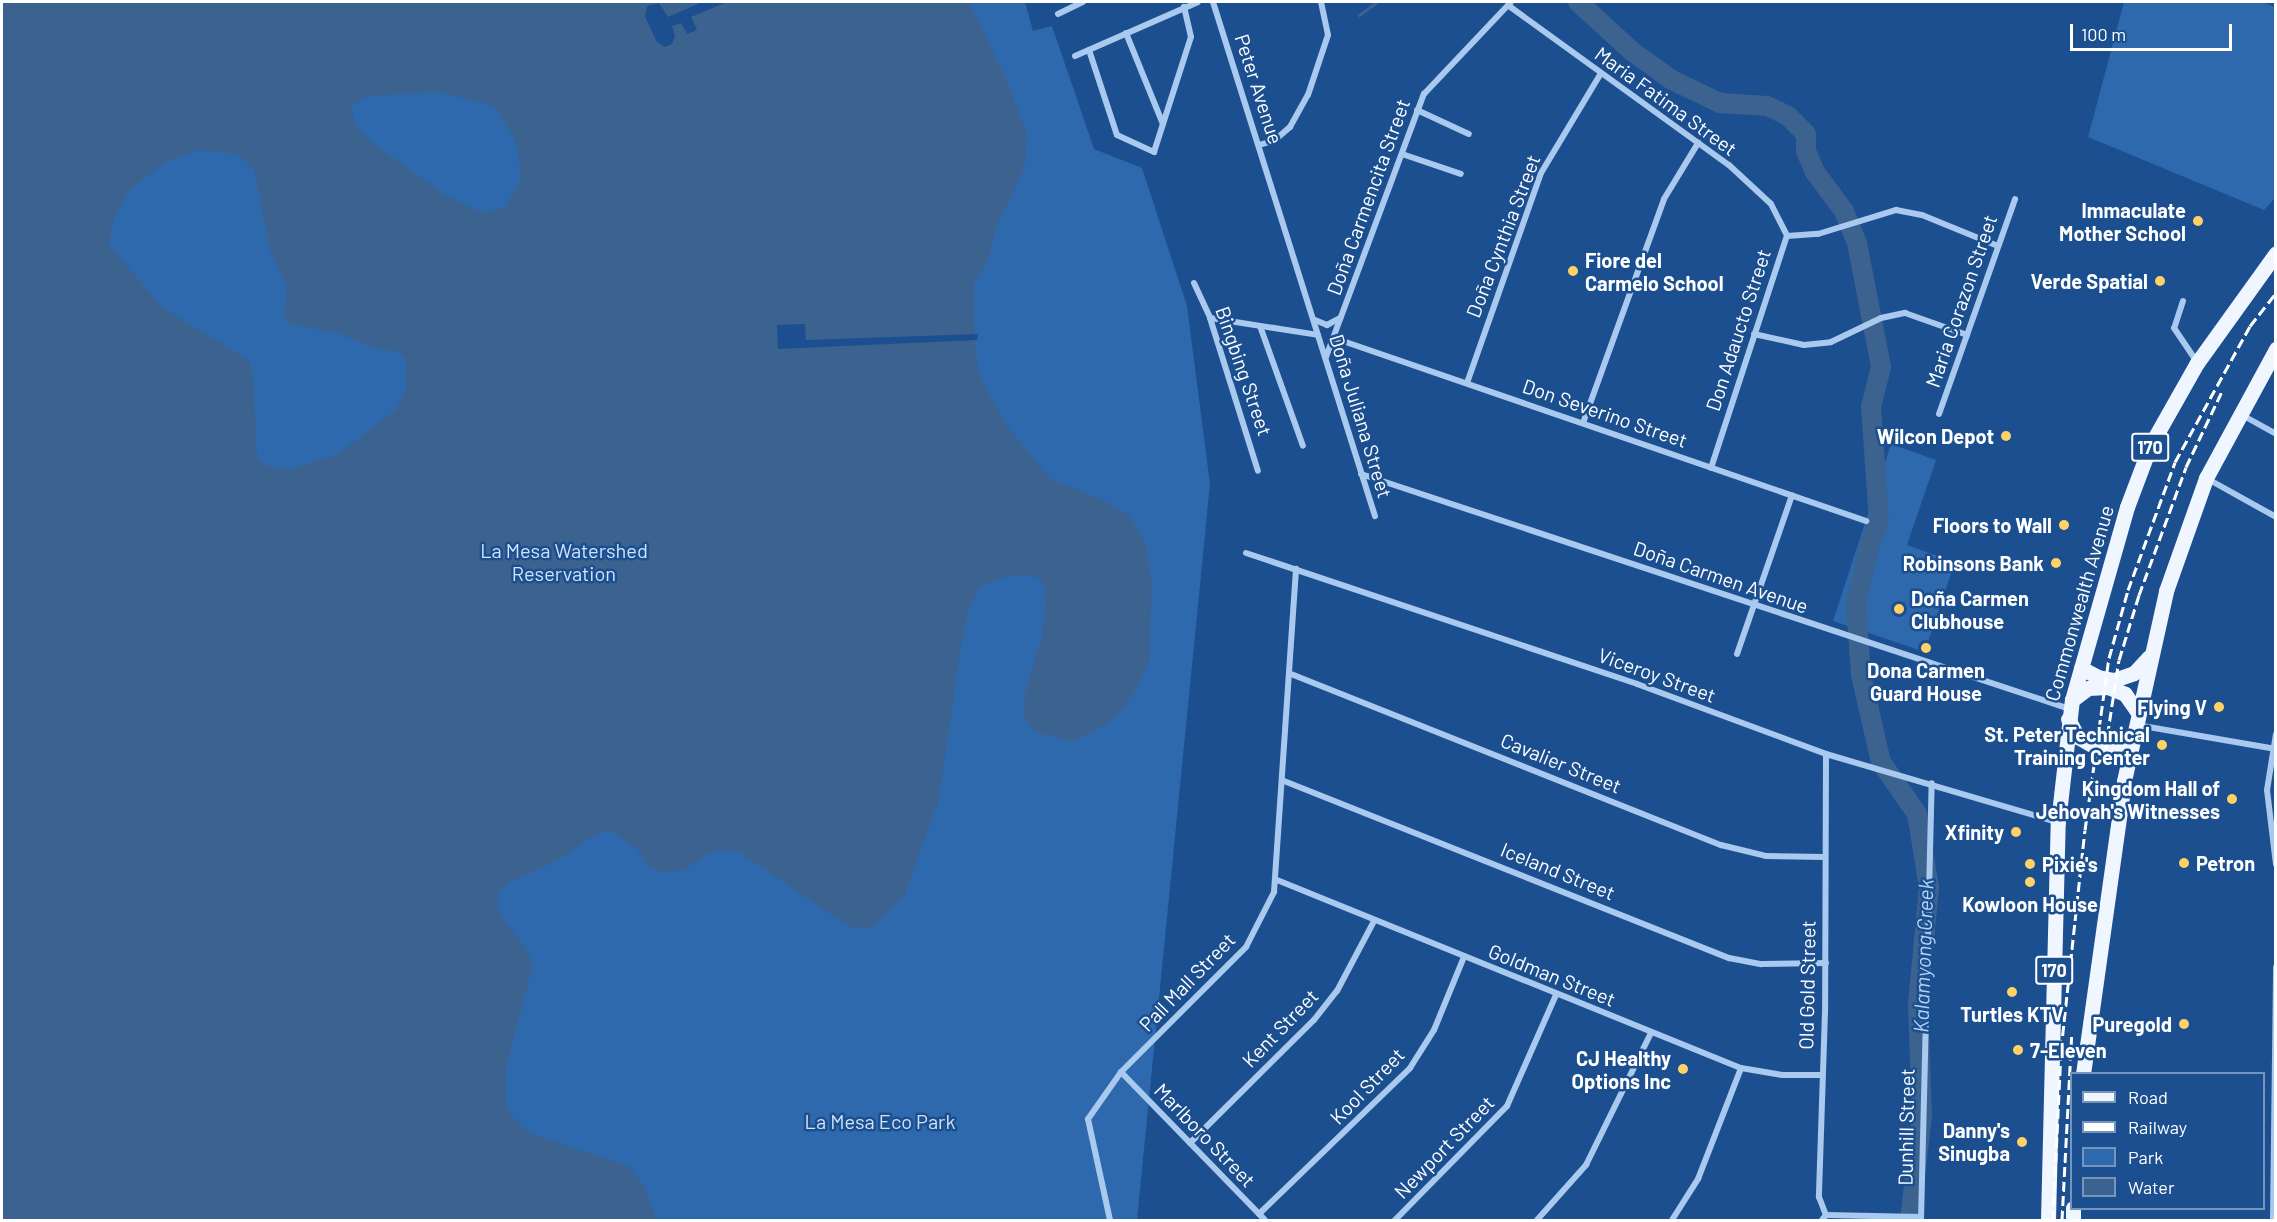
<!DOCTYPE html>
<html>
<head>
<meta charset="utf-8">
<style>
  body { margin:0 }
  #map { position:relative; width:2277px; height:1222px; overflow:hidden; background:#1b4f8f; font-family:Barlow,sans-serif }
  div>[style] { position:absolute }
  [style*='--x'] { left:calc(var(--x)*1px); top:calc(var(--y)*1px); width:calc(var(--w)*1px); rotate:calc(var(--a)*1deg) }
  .green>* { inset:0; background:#2e69ad }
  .water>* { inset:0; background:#3c6290 }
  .pier>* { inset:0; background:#1b4f8f }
  .stream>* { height:3px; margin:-1.5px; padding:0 1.5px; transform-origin:1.5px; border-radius:1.5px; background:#3c6290 }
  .river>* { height:20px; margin:-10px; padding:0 10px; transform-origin:10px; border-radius:10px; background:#3c6290 }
  .street>* { height:6px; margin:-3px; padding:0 3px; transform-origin:3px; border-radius:3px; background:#a9c9ee }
  .primary>* { height:15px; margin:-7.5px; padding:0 7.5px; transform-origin:7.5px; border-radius:7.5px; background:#f0f6ff }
  .rail>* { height:3px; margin-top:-1.5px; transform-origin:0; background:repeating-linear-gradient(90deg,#fff 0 10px,transparent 0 14.5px) }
  .dots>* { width:16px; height:16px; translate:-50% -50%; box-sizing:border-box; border:3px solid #1b4f8f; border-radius:50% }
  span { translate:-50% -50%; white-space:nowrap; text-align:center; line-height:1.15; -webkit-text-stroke:5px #1b4f8f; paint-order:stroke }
  .shield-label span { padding:2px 4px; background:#1b4f8f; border:2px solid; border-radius:4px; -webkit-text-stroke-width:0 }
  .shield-label { font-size:18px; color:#fff; font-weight:700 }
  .street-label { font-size:20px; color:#fff }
  .poi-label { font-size:20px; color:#fff; font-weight:700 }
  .right { translate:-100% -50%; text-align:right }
  .left { translate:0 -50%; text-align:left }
  .park-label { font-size:20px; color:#cfe3fa }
  .water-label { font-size:21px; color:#b5d3f5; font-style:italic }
  .frame { position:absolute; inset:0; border:3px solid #fff; pointer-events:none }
  .legend { position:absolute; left:2070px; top:1072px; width:195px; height:138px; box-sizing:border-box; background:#1b4f8f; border:2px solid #7695bc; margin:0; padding:8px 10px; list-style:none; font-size:18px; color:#fff }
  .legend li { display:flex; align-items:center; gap:12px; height:30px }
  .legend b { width:30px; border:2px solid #7695bc }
  .scale { position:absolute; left:2070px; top:24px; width:162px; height:27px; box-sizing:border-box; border:3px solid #fff; border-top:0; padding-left:8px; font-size:18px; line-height:21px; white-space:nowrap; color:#fff; -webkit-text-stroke:4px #1b4f8f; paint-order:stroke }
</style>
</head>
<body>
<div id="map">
  <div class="green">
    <i style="clip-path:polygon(2px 2px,1025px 2px,1033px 31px,1052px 26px,1094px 149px,1142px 168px,1187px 306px,1210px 484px,1137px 1220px,2px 1220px)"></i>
    <i style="clip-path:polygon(2124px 2px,2262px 2px,2275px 7px,2275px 198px,2264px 210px,2088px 137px)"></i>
    <i style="clip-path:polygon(1891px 444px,1936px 460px,1907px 545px,1955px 562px,1927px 645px,1921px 643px,1919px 650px,1833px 621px)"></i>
  </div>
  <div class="water">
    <i style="clip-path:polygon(evenodd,2px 2px,969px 2px,1007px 81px,1028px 137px,1024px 169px,998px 222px,988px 261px,974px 283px,974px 340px,980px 377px,1006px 424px,1039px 466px,1052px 480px,1101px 499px,1129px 516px,1145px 542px,1152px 581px,1149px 662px,1136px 690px,1116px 717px,1090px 734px,1071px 741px,1034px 732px,1023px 714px,1025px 693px,1042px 636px,1046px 606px,1043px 582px,1033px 575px,1003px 577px,979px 588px,969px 608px,960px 652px,939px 799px,904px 896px,870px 929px,852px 927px,835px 917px,738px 851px,713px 851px,684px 870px,662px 872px,650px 868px,637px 849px,610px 830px,596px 834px,558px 860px,508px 883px,500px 890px,496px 903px,503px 919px,526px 948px,533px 964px,506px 1069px,506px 1102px,511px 1115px,527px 1132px,539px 1137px,628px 1166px,645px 1187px,656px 1220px,2px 1220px,2px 2px,440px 92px,494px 106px,513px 136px,519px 154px,520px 182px,505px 207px,483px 213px,446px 196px,370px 141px,354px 123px,352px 105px,366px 96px,440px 92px,2px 2px,198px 150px,239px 154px,254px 170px,270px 250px,287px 287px,284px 316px,289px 324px,335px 332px,374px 348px,398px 352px,406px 359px,406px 390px,396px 410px,337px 455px,290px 469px,267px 466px,257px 458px,253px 373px,248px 360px,163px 308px,109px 245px,114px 217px,130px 190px,165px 162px,198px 150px)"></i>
  </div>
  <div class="pier">
    <i style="clip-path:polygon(702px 2px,727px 2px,691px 17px,697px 30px,687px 34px,681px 23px,672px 26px,675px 36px,672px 44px,665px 47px,657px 42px,645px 17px,647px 6px,659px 3px,668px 17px)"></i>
    <i style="clip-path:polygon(805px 324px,806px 340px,978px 334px,977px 340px,778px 349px,777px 325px)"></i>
  </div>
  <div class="stream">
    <i style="--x:1359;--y:15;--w:22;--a:-36"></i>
  </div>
  <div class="river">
    <i style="--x:1578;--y:2;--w:74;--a:42.3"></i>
    <i style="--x:1633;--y:52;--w:48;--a:35.7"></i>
    <i style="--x:1672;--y:80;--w:53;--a:25.6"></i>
    <i style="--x:1720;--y:103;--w:47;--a:3.7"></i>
    <i style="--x:1767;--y:106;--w:23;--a:25"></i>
    <i style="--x:1788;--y:116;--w:25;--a:45"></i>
    <i style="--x:1806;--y:134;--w:17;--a:90"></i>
    <i style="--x:1806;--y:151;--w:23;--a:67"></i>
    <i style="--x:1815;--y:172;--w:49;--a:53.4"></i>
    <i style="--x:1844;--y:211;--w:35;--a:68"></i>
    <i style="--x:1857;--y:243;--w:126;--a:79"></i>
    <i style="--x:1881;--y:367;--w:41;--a:104"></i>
    <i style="--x:1871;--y:407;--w:115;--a:86"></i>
    <i style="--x:1879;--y:522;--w:23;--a:113"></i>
    <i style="--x:1870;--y:543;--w:62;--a:103.1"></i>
    <i style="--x:1856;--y:603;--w:72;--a:86"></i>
    <i style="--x:1861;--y:675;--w:89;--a:77.1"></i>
    <i style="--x:1881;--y:762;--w:63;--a:55.3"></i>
    <i style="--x:1917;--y:814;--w:74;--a:80.7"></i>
    <i style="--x:1929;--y:887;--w:117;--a:95.4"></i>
    <i style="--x:1918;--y:1003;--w:112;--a:88"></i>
    <i style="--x:1922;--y:1115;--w:106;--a:96.5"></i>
  </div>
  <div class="street">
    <i style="--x:1213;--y:2;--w:539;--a:72.51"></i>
    <i style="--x:1509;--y:6;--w:271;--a:35.9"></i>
    <i style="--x:1729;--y:165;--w:57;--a:42.9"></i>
    <i style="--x:1771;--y:204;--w:36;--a:63"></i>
    <i style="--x:1058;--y:14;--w:28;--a:-26"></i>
    <i style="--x:1126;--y:33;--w:98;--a:67.9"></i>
    <i style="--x:1089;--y:50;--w:89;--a:71.8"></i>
    <i style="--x:1117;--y:135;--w:41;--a:24.7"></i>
    <i style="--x:1154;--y:152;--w:121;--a:-72.2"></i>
    <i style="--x:1191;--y:37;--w:31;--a:-103"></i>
    <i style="--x:1075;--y:56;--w:134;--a:-23.7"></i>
    <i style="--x:1417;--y:110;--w:57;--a:24.8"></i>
    <i style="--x:1259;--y:145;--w:17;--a:-17"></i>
    <i style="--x:1275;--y:140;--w:20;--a:-41"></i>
    <i style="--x:1290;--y:127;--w:37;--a:-61"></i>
    <i style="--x:1308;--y:95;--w:63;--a:-71.6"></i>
    <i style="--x:1328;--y:35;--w:34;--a:-102"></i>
    <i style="--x:1402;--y:154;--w:62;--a:18.7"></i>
    <i style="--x:1787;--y:236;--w:31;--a:-4"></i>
    <i style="--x:1818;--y:234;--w:82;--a:-17.1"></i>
    <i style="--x:1896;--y:210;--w:26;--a:11"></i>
    <i style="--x:1922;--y:215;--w:82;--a:22.2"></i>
    <i style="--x:1194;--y:283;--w:38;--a:65"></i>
    <i style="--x:1210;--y:318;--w:160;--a:72.6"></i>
    <i style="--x:2183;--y:301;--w:28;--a:108"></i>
    <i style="--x:2174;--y:328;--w:41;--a:55.9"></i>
    <i style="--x:1210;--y:318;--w:109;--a:8.9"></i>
    <i style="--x:1315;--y:320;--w:13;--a:23"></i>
    <i style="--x:1327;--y:325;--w:15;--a:-28"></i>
    <i style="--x:1260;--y:326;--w:127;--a:70.3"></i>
    <i style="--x:1754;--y:334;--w:51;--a:12.4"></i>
    <i style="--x:1804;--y:345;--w:27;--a:-6"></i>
    <i style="--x:1831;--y:342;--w:55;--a:-25.6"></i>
    <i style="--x:1881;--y:318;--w:25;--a:-12"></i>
    <i style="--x:1905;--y:313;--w:66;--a:19.5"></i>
    <i style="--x:1334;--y:338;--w:563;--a:18.98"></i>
    <i style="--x:1326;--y:357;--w:281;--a:-69.6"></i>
    <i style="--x:1424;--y:94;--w:127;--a:-46.6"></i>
    <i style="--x:1467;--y:383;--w:223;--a:-70.6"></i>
    <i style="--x:1541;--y:173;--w:114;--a:-59"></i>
    <i style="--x:1939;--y:414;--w:228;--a:-70.5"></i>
    <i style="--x:2242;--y:415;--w:39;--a:29"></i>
    <i style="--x:1583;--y:423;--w:238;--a:-70.1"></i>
    <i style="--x:1664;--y:199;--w:66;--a:-58.7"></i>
    <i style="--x:1711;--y:468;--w:244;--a:-71.9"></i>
    <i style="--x:1361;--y:474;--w:747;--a:18.34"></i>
    <i style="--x:2206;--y:478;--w:80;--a:29.1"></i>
    <i style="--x:1246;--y:553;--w:412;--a:18.5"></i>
    <i style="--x:1637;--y:684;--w:202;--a:20.3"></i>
    <i style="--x:1826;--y:754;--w:241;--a:16.4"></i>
    <i style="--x:1737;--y:654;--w:168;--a:-70.9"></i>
    <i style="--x:1291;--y:674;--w:463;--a:21.7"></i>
    <i style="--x:1721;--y:845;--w:46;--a:13.7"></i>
    <i style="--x:1766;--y:856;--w:58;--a:1"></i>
    <i style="--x:2137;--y:725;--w:141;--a:9.8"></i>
    <i style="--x:2276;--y:734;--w:57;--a:99.1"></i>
    <i style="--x:2267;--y:790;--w:75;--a:83.1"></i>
    <i style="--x:1826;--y:754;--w:258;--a:90.2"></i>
    <i style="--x:1825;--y:1012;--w:185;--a:91.9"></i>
    <i style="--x:1819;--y:1197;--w:19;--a:69"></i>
    <i style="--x:1284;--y:781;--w:479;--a:21.7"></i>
    <i style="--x:1729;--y:958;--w:33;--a:11"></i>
    <i style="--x:1761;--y:964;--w:65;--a:-0.9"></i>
    <i style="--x:1277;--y:880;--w:501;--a:22.06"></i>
    <i style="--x:1741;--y:1068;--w:42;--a:9.7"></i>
    <i style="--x:1782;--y:1075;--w:39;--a:0"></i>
    <i style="--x:1121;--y:1072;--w:206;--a:45.8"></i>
    <i style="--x:1190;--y:1143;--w:175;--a:-44.8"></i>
    <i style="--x:1314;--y:1020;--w:37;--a:-52"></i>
    <i style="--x:1337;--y:991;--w:79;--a:-62.1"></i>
    <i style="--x:1259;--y:1214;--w:210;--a:-44"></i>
    <i style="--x:1410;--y:1068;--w:45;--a:-57.7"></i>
    <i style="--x:1434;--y:1030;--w:79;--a:-67.7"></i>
    <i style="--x:1110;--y:1220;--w:103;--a:-102.3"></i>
    <i style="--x:1088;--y:1119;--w:57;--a:-54.9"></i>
    <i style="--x:1121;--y:1072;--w:177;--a:-45"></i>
    <i style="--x:1246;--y:947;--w:62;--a:-63"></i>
    <i style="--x:1274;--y:892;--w:324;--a:-86.1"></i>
    <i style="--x:1395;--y:1220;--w:160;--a:-45.5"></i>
    <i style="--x:1507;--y:1106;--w:121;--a:-66.2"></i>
    <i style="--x:1537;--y:1220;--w:74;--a:-48.3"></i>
    <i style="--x:1586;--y:1165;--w:147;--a:-63.8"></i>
    <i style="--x:1672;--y:1220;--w:49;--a:-57.6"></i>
    <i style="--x:1698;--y:1179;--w:119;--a:-68.8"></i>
    <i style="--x:1822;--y:1220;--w:6;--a:-51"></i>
    <i style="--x:1826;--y:1215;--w:95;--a:1.2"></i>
    <i style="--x:1921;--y:1220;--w:437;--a:-88.6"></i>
    <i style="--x:2273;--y:1220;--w:253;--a:-89.3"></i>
  </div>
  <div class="primary">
    <i style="--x:2081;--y:668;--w:19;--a:28"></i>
    <i style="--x:2098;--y:677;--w:16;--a:11"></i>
    <i style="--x:2114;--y:680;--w:21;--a:-19"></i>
    <i style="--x:2134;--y:673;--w:22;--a:-47"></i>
    <i style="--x:2072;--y:700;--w:20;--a:-37"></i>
    <i style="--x:2088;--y:688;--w:20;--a:-3"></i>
    <i style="--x:2108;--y:687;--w:18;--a:22"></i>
    <i style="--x:2125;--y:694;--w:21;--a:55"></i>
    <i style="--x:2068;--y:719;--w:21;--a:61"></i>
    <i style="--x:2078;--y:737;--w:20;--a:30"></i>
    <i style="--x:2095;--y:747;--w:19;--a:0"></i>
    <i style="--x:2114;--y:747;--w:22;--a:-34"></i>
    <i style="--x:2083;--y:1074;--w:296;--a:-82"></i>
    <i style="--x:2124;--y:781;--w:195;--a:-77.5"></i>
    <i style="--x:2166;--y:591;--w:120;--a:-70.5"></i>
    <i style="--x:2206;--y:478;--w:147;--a:-61.5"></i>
    <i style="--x:2048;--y:1220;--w:398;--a:-88.6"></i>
    <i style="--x:2058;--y:822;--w:123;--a:-83.5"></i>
    <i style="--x:2072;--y:700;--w:201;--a:-74.1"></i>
    <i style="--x:2127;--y:507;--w:65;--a:-69.3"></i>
    <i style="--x:2150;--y:446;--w:95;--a:-60.5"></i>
    <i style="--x:2197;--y:363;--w:135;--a:-54.3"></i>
    <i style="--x:2073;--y:1220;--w:12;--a:-90"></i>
  </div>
  <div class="rail">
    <i style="--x:2103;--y:764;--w:105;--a:-81.3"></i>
    <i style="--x:2119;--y:660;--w:68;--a:-72.9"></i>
    <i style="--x:2139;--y:595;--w:136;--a:-69.8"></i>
    <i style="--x:2186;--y:467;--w:86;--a:-64.6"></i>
    <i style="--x:2053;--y:1220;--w:170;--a:-87.3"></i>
    <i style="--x:2061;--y:1050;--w:221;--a:-83.8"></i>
    <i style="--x:2085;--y:830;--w:174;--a:-82.1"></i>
    <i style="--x:2109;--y:658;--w:71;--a:-74.4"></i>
    <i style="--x:2128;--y:590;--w:136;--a:-69.8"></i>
    <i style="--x:2175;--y:462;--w:155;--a:-61.1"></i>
    <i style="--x:2250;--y:326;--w:42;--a:-51.8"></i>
    <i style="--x:2062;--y:1220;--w:188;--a:-87"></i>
  </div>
  <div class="dots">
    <i style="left:2198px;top:221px;background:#ffd166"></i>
    <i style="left:1573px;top:271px;background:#ffd166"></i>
    <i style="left:2160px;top:281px;background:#ffd166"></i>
    <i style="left:2006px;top:436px;background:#ffd166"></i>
    <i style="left:2064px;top:525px;background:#ffd166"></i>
    <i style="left:2056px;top:563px;background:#ffd166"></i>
    <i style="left:1899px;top:609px;background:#ffd166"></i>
    <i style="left:1926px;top:648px;background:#ffd166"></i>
    <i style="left:2219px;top:707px;background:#ffd166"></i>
    <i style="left:2162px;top:745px;background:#ffd166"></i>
    <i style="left:2232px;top:799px;background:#ffd166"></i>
    <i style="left:2016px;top:832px;background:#ffd166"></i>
    <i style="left:2184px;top:863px;background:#ffd166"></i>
    <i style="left:2030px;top:864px;background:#ffd166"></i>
    <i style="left:2030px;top:882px;background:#ffd166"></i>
    <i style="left:2012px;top:992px;background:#ffd166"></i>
    <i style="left:2184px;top:1024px;background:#ffd166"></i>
    <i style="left:2018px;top:1050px;background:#ffd166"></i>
    <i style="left:1683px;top:1069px;background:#ffd166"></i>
    <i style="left:2022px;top:1142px;background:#ffd166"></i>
  </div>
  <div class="shield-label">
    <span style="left:2150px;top:447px">170</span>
    <span style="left:2054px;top:970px">170</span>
  </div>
  <div class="street-label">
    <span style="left:1259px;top:89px;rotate:72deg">Peter Avenue</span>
    <span style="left:1666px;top:101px;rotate:36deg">Maria Fatima Street</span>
    <span style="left:1368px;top:197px;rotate:-70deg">Doña Carmencita Street</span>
    <span style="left:1503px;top:236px;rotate:-69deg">Doña Cynthia Street</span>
    <span style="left:1961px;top:301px;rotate:-71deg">Maria Corazon Street</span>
    <span style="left:1738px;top:330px;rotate:-72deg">Don Adaucto Street</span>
    <span style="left:1244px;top:371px;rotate:71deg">Bingbing Street</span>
    <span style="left:1605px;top:413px;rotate:19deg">Don Severino Street</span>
    <span style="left:1361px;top:416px;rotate:73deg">Doña Juliana Street</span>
    <span style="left:1721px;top:577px;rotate:19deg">Doña Carmen Avenue</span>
    <span style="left:2079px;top:603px;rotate:-74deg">Commonwealth Avenue</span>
    <span style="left:1657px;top:675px;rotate:20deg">Viceroy Street</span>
    <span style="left:1561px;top:763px;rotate:22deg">Cavalier Street</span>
    <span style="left:1558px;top:871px;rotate:22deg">Iceland Street</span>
    <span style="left:1552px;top:975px;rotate:22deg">Goldman Street</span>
    <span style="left:1187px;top:982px;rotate:-46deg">Pall Mall Street</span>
    <span style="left:1807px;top:985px;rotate:-89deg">Old Gold Street</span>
    <span style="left:1280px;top:1028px;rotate:-46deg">Kent Street</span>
    <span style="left:1367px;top:1086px;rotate:-46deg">Kool Street</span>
    <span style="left:1906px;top:1127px;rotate:-89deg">Dunhill Street</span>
    <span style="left:1205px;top:1135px;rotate:46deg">Marlboro Street</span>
    <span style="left:1444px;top:1147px;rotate:-46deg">Newport Street</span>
  </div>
  <div class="poi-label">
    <span class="right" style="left:2186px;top:222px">Immaculate<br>Mother School</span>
    <span class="left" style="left:1585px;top:272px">Fiore del<br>Carmelo School</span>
    <span class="right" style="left:2148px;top:281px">Verde Spatial</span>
    <span class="right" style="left:1994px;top:436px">Wilcon Depot</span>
    <span class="right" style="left:2052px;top:525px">Floors to Wall</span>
    <span class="right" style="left:2044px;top:563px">Robinsons Bank</span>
    <span class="left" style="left:1911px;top:610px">Doña Carmen<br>Clubhouse</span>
    <span style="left:1926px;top:682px">Dona Carmen<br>Guard House</span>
    <span class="right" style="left:2207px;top:707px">Flying V</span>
    <span class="right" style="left:2150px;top:746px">St. Peter Technical<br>Training Center</span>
    <span class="right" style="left:2220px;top:800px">Kingdom Hall of<br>Jehovah's Witnesses</span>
    <span class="right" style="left:2004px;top:832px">Xfinity</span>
    <span class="left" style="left:2196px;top:863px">Petron</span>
    <span class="left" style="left:2042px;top:864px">Pixie's</span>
    <span style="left:2030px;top:904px">Kowloon House</span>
    <span style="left:2012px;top:1014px">Turtles KTV</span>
    <span class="right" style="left:2172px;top:1024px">Puregold</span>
    <span class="left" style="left:2030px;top:1050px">7-Eleven</span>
    <span class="right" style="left:1671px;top:1070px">CJ Healthy<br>Options Inc</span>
    <span class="right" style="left:2010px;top:1142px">Danny's<br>Sinugba</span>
  </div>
  <div class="park-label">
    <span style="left:564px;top:562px">La Mesa Watershed<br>Reservation</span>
    <span style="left:880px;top:1121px">La Mesa Eco Park</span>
  </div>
  <div class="water-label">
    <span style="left:1923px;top:956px;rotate:-88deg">Kalamyong Creek</span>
  </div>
  <div class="frame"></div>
  <ul class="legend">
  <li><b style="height:8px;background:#f0f6ff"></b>Road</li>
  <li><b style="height:8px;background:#fff"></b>Railway</li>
  <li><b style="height:16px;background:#2e69ad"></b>Park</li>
  <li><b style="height:16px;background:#3c6290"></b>Water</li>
  </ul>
  <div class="scale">100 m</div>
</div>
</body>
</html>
